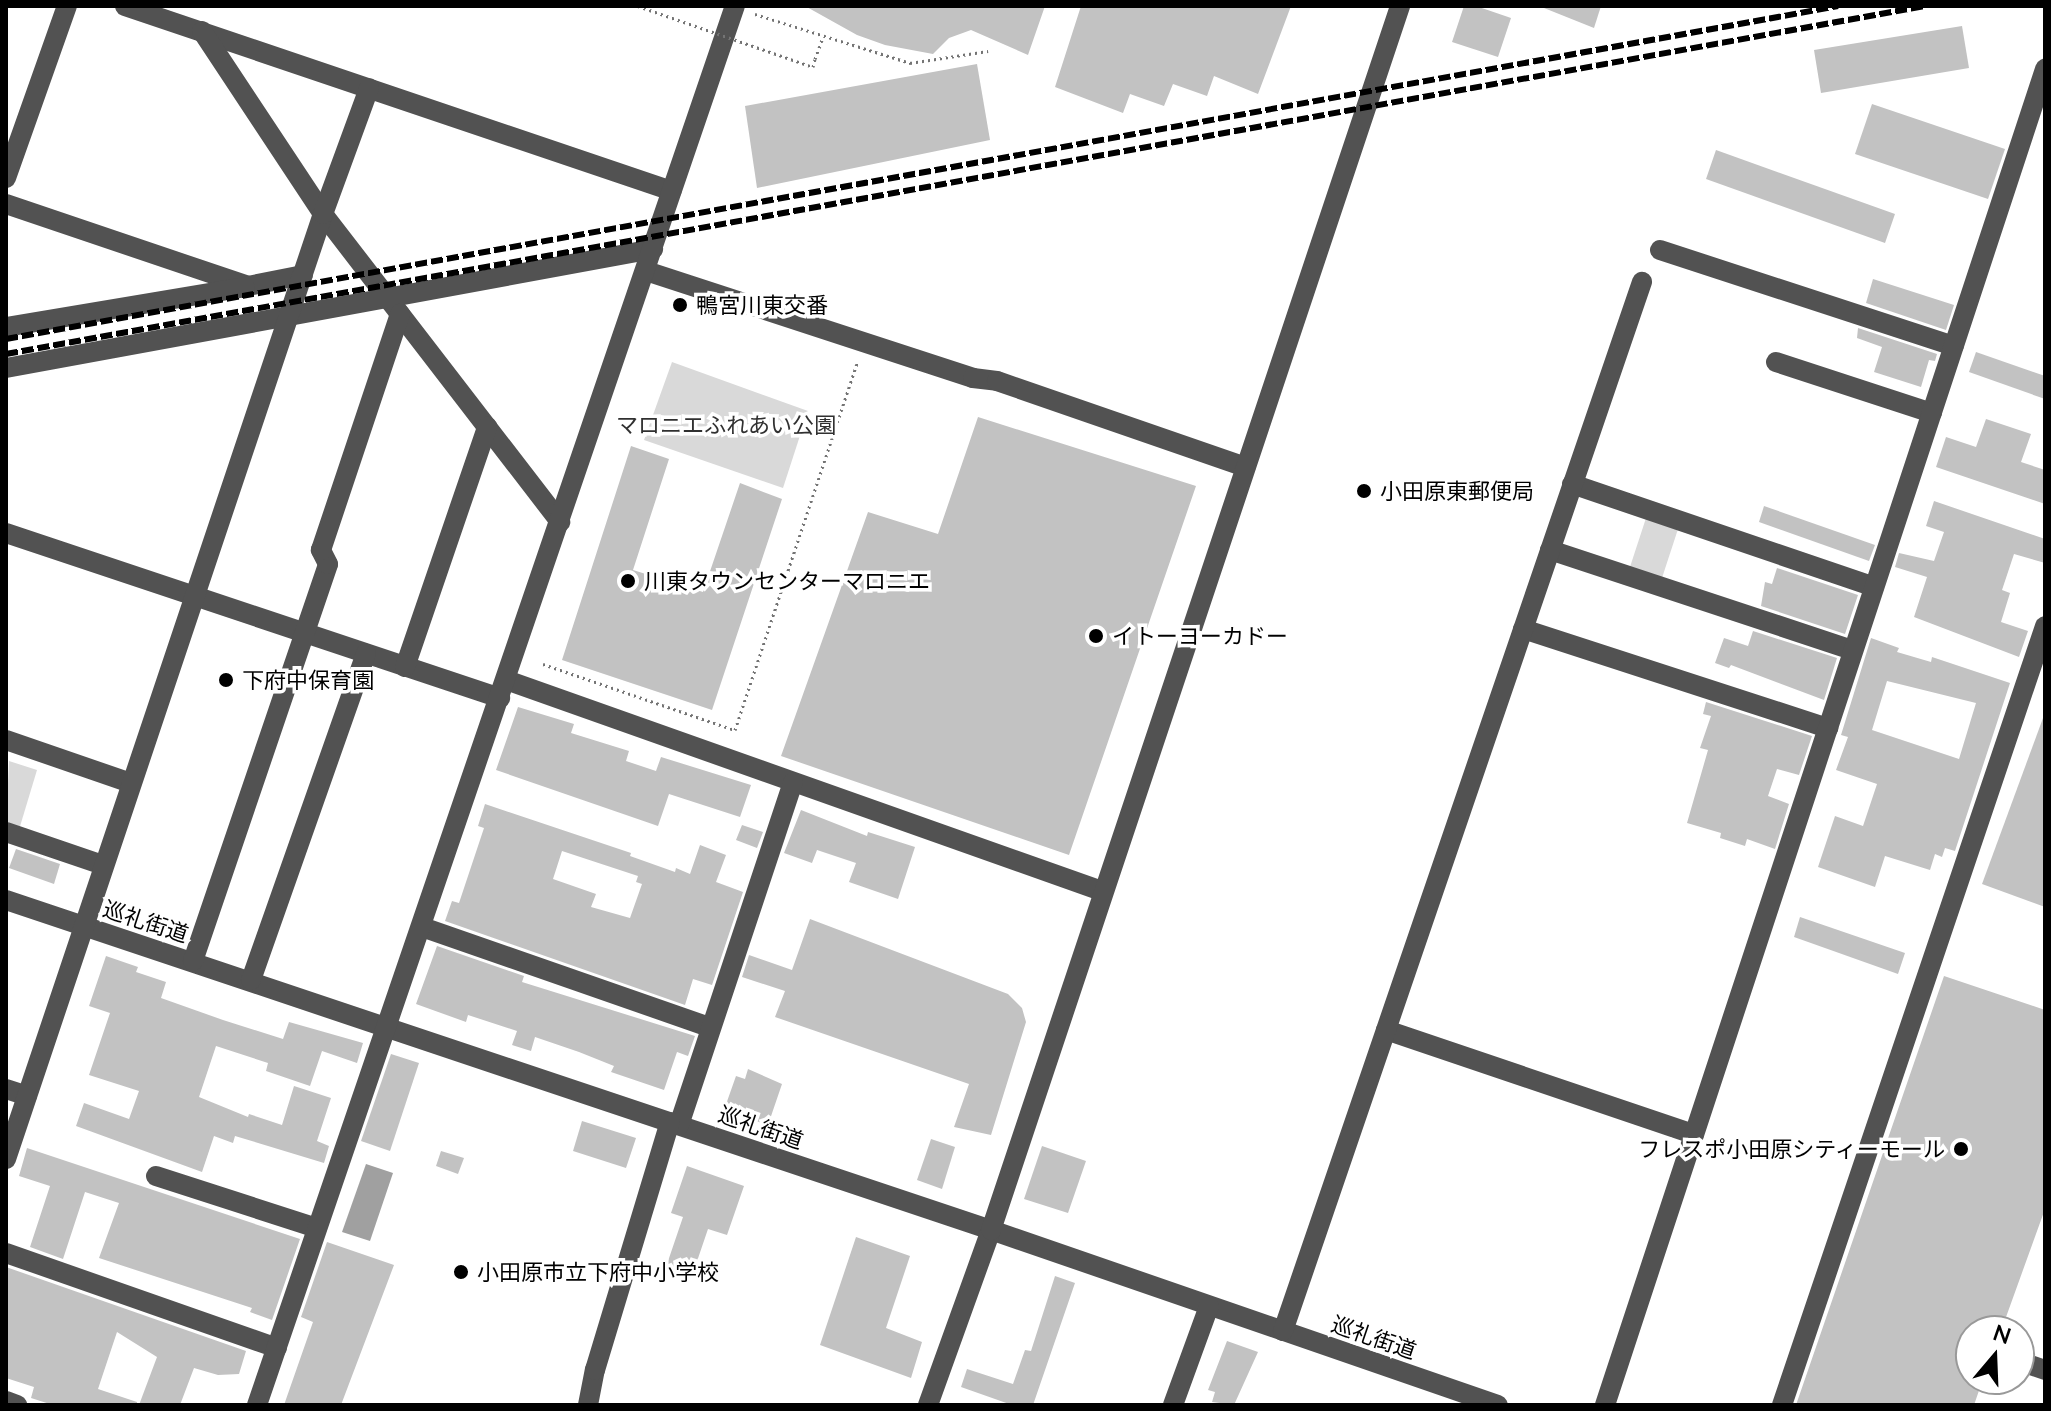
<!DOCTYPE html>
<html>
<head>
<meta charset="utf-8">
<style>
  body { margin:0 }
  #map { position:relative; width:2051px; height:1411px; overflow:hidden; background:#fff; font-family:Lato,"Noto Sans JP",sans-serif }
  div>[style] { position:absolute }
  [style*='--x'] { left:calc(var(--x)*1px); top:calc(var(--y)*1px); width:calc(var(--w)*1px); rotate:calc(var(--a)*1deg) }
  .green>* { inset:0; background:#d9d9d9 }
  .water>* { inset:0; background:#a0a0a0 }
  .building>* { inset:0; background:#c2c2c2 }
  .path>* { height:3px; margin-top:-1.5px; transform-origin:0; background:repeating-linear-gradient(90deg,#747474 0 2px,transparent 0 6px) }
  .minor>* { height:20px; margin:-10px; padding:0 10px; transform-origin:10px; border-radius:10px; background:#525252 }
  .rail>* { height:6px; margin-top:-3px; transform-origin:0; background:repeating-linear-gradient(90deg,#000 0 12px,transparent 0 16px) }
  .path-bridge>* { height:3px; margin-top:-1.5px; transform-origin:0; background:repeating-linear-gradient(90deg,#747474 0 2px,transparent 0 6px) }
  .dots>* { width:22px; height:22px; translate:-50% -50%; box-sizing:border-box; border:4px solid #fff; border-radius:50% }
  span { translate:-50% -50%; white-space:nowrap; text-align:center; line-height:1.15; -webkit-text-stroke:7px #fff; paint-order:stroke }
  .poi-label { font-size:22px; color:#000 }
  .left { translate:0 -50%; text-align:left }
  .right { translate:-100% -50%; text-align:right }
  .park-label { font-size:22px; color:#303030 }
  .street-label { font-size:22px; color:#000 }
  .frame { position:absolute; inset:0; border:8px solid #000; pointer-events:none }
  .north { position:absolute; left:1955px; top:1315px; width:80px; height:80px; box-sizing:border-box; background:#fff; border:2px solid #999; border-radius:50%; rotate:19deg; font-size:22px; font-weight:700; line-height:32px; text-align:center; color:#000 }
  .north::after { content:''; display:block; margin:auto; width:28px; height:36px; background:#000; clip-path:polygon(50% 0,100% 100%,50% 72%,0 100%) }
</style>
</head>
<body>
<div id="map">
  <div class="green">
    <i style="clip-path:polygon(672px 362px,808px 411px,783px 488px,644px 440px)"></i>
    <i style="clip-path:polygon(1647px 515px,1679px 526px,1661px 581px,1629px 570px)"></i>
    <i style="clip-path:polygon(9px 761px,37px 770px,18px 833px,6px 828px)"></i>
  </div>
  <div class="water">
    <i style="clip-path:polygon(366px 1164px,393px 1173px,370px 1241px,342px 1232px)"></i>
  </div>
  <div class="building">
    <i style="clip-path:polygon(805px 6px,1045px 6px,1028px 55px,971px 30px,949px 38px,933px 54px,885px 45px,857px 35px)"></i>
    <i style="clip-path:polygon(1081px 6px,1291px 6px,1258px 94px,1214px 76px,1207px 96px,1173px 84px,1164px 106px,1130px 94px,1123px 113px,1055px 87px)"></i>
    <i style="clip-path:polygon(1464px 6px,1476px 6px,1511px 18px,1498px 57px,1452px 42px)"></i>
    <i style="clip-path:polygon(1539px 6px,1601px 6px,1594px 28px)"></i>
    <i style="clip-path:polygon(1962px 26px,1969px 68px,1821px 93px,1814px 50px)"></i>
    <i style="clip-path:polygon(977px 64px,990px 140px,757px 188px,745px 106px)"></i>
    <i style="clip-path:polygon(1872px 104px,2005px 149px,1988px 199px,1855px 154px)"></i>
    <i style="clip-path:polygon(1716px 150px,1895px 214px,1885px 243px,1706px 179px)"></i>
    <i style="clip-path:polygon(1873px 279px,1954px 305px,1946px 330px,1866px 303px)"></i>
    <i style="clip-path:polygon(1858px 328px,1937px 354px,1935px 361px,1929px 360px,1921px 387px,1874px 372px,1882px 347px,1857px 338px)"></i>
    <i style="clip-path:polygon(1976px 352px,2045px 376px,2045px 399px,1969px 372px)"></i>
    <i style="clip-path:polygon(978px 417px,1196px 486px,1069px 855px,781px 756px,868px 512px,938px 534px)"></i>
    <i style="clip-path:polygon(1986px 419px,2031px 434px,2021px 462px,2045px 470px,2045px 504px,1936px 467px,1946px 437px,1976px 447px)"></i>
    <i style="clip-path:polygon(631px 446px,669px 459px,633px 570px,703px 592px,740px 483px,782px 499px,712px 710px,562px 660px)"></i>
    <i style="clip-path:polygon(1934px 501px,2045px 539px,2045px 563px,2014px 554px,2002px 590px,2010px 593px,2001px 622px,2028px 631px,2019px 657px,1914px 617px,1927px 577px,1895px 567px,1899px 553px,1934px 561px,1944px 532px,1926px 526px)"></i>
    <i style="clip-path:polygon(1764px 506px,1875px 545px,1869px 561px,1759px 522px)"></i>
    <i style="clip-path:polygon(1777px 568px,1858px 595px,1845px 634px,1761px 606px,1765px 582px,1772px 584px)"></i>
    <i style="clip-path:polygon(1753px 631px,1837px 658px,1824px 700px,1731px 665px,1729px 668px,1715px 663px,1724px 638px,1748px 646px)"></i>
    <i style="clip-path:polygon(evenodd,1871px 638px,1899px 648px,1897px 652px,1931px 662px,1932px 657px,2010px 683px,1955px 851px,1945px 848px,1942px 857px,1935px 854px,1930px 870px,1885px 856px,1875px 887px,1818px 867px,1835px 816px,1863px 826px,1877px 784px,1836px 770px,1848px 737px,1841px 735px,1871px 638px,1887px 681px,1976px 703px,1959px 759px,1872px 730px,1887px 681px)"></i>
    <i style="clip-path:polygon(1706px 702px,1812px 736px,1799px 775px,1777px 769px,1768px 796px,1789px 804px,1775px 849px,1747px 839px,1745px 846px,1720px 838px,1721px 833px,1687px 823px,1708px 750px,1700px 748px,1711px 716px,1703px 714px)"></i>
    <i style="clip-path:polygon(518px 707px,574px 724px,571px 733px,629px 751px,626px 761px,656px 771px,661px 757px,751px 785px,740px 817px,669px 794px,658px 826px,496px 770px)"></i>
    <i style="clip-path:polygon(2043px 718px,2045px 718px,2045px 907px,1982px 884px)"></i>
    <i style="clip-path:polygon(evenodd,485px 804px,631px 853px,630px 856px,675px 872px,676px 868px,690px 874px,700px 845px,726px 855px,716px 882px,743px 892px,712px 985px,693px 979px,685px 1005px,445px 921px,452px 901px,459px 903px,484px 828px,478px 826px,485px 804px,562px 851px,638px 876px,636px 882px,642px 884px,630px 918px,591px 907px,596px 894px,553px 879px,562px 851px)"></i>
    <i style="clip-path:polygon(801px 810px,867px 836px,868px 832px,915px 847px,898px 899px,849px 882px,856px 863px,817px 850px,812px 863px,784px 853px)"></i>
    <i style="clip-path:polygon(742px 825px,763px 832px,757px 848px,736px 840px)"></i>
    <i style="clip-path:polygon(16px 849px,60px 864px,54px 884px,9px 868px)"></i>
    <i style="clip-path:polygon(1800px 917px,1905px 953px,1898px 974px,1794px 937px)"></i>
    <i style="clip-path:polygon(810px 919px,1008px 994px,1022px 1008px,1026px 1022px,991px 1135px,954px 1127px,969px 1084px,775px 1017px,785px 991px,742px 977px,749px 955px,792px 970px)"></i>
    <i style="clip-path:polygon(437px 946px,524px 976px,522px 982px,695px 1036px,688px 1056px,677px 1052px,664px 1090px,611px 1072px,614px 1066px,579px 1052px,535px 1037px,531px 1051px,512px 1045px,517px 1031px,468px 1015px,466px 1022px,416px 1004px)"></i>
    <i style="clip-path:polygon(106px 956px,138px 967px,136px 972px,166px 982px,161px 998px,223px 1020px,283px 1039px,289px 1022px,363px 1043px,357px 1063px,322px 1051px,310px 1086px,266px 1071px,268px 1063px,216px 1046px,199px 1097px,248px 1117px,249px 1114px,282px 1125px,294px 1086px,331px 1098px,317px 1141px,329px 1146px,324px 1163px,235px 1136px,233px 1143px,214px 1136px,202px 1172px,76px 1126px,84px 1103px,129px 1119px,139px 1091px,89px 1075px,110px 1013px,89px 1006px)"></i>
    <i style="clip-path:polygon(1944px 976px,2045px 1010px,2045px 1209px,2001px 1331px,1971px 1331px,1971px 1379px,1983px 1379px,1974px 1405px,1796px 1405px)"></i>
    <i style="clip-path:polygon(391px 1054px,419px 1063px,390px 1151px,361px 1141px)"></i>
    <i style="clip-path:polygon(748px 1069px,782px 1084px,768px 1125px,724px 1110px,736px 1076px,745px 1079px)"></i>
    <i style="clip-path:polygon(582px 1121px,636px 1138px,626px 1168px,573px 1151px)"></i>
    <i style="clip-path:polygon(931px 1139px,955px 1147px,942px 1189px,917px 1180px)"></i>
    <i style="clip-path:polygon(1042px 1146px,1086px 1161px,1068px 1213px,1024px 1199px)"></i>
    <i style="clip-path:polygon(27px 1148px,300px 1239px,272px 1320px,250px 1312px,252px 1308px,99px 1258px,119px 1203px,85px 1192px,63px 1259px,30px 1247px,50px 1186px,19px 1176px)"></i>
    <i style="clip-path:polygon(441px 1151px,464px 1158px,458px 1174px,436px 1166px)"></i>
    <i style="clip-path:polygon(687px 1166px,744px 1186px,727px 1235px,708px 1229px,692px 1276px,666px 1267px,683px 1217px,671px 1213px)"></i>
    <i style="clip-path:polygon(856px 1237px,910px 1256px,886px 1328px,922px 1342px,911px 1378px,820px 1345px)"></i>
    <i style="clip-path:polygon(327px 1242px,394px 1265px,341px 1405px,284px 1405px,313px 1322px,301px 1317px)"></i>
    <i style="clip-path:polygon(6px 1267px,246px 1351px,239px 1374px,218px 1375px,194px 1368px,180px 1405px,139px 1405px,157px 1357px,117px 1332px,98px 1389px,137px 1402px,137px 1405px,53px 1405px,31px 1398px,34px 1387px,6px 1378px)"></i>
    <i style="clip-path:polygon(1055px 1276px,1075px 1283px,1033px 1405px,1012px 1405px,961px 1387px,967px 1369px,1013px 1384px,1025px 1350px,1031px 1351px)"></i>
    <i style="clip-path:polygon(1227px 1341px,1258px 1352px,1234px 1405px,1212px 1402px,1215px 1392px,1208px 1390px)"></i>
  </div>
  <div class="path">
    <i style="--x:755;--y:14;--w:163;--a:17.5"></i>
    <i style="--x:910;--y:63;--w:79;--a:-8.7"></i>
    <i style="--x:815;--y:59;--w:23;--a:-70"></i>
    <i style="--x:543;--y:664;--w:203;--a:19"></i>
    <i style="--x:735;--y:730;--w:389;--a:-71.6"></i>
  </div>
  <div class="minor">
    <i style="--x:125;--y:6;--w:577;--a:18.69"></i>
    <i style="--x:202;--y:31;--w:219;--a:56.5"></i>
    <i style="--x:323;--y:214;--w:389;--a:52.4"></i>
    <i style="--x:6;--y:178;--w:182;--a:-70.5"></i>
    <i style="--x:6;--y:204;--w:256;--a:18.7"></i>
    <i style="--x:248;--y:286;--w:56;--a:-11.3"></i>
    <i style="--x:1660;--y:250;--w:309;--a:18.1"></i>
    <i style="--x:646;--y:271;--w:344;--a:18.1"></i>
    <i style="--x:973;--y:378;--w:24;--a:7"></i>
    <i style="--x:997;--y:381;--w:263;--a:19.1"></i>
    <i style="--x:6;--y:327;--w:242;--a:-9.5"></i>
    <i style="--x:1776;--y:362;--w:164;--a:18.1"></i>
    <i style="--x:6;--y:368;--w:658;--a:-10.42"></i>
    <i style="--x:1572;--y:484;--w:319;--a:18.8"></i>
    <i style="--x:6;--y:533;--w:521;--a:18.47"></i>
    <i style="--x:1550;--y:550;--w:319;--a:18.3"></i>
    <i style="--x:1523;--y:629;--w:321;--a:18"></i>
    <i style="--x:405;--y:667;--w:254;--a:-71.1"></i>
    <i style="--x:506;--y:680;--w:632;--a:19.5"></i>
    <i style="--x:6;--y:740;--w:132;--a:19"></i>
    <i style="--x:6;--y:832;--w:102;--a:18.8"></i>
    <i style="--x:6;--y:900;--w:1039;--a:18.52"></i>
    <i style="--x:991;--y:1230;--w:536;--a:19.04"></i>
    <i style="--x:422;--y:927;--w:304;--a:19.2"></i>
    <i style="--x:193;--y:961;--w:419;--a:-71.2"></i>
    <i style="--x:328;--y:564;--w:16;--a:-117"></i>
    <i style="--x:321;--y:550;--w:249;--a:-71.5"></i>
    <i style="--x:251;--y:980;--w:346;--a:-70.6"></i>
    <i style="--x:1386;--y:1030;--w:325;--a:18.7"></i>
    <i style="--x:6;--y:1089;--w:22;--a:18"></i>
    <i style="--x:679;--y:1125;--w:361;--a:-71.6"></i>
    <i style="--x:6;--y:1159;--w:997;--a:-71.46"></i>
    <i style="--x:323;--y:214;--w:134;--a:-69.9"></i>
    <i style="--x:156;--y:1176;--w:169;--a:17.9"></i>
    <i style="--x:6;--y:1253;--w:287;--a:19.3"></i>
    <i style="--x:1283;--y:1331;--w:1109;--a:-71.11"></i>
    <i style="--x:2019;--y:1361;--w:28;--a:19"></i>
    <i style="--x:6;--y:1401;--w:12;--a:20"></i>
    <i style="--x:257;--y:1405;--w:1478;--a:-71.14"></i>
    <i style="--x:588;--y:1405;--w:36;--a:-79"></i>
    <i style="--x:595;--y:1370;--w:259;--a:-73.2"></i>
    <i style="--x:928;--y:1405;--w:186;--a:-70.2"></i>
    <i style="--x:991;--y:1230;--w:1291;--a:-71.52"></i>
    <i style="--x:1173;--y:1405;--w:105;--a:-70"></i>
    <i style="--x:1605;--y:1405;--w:1407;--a:-71.77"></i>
    <i style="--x:1782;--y:1405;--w:822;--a:-71.34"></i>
  </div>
  <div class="rail">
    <i style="--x:6;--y:339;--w:1862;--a:-10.3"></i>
    <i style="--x:6;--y:354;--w:1950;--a:-10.28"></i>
  </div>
  <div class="path-bridge">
    <i style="--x:638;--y:6;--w:185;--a:19.2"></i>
    <i style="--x:813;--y:67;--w:8;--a:-76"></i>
  </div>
  <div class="dots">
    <i style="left:680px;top:305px;background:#000"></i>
    <i style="left:1364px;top:491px;background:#000"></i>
    <i style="left:628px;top:581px;background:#000"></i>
    <i style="left:1096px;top:636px;background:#000"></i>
    <i style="left:226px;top:680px;background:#000"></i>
    <i style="left:1961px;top:1149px;background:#000"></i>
    <i style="left:461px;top:1272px;background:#000"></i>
  </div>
  <div class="poi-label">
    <span class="left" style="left:696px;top:305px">鴨宮川東交番</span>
    <span class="left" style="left:1380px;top:491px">小田原東郵便局</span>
    <span class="left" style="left:644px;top:581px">川東タウンセンターマロニエ</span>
    <span class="left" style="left:1112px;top:636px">イトーヨーカドー</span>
    <span class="left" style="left:242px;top:680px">下府中保育園</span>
    <span class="right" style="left:1945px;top:1149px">フレスポ小田原シティーモール</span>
    <span class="left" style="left:477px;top:1272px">小田原市立下府中小学校</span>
  </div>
  <div class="park-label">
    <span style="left:726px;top:425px">マロニエふれあい公園</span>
  </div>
  <div class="street-label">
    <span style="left:146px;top:921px;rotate:18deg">巡礼街道</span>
    <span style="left:761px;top:1127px;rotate:19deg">巡礼街道</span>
    <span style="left:1374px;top:1337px;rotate:19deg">巡礼街道</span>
  </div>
  <div class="frame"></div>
  <div class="north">N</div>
</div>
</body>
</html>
